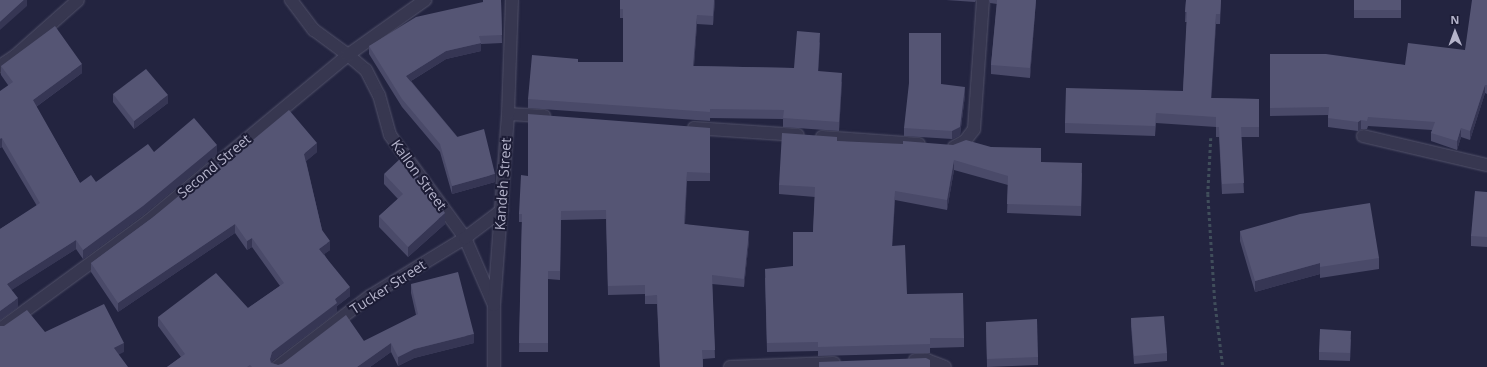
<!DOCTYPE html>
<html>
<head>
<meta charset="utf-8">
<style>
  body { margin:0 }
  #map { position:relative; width:1487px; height:367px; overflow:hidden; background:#232440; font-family:"Open Sans",sans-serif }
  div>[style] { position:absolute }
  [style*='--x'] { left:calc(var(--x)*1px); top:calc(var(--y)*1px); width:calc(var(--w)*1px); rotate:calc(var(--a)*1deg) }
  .path>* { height:2.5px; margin-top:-1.25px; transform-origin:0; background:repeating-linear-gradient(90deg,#404e5b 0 3px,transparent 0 6px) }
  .roads { filter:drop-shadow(0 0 1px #52526a) drop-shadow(0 0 1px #52526a) }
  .street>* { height:12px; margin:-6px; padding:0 6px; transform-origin:6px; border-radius:6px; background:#373750 }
  .wall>* { inset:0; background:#4a4a69 }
  .shaded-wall>* { inset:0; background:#363654 }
  .building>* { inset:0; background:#555574 }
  span { translate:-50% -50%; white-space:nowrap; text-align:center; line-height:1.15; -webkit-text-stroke:4px #1c1c35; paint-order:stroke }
  .street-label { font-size:14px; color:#b4b3ca }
  .north { position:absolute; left:1435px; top:12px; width:40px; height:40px; -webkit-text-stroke:3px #1c1c35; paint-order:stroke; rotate:359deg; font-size:11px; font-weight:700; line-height:16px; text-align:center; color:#b4b3ca }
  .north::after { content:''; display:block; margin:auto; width:14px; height:18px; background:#b4b3ca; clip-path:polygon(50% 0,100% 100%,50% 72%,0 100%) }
</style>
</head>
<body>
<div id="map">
  <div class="path">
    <i style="--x:1211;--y:138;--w:56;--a:93.1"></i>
    <i style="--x:1208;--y:194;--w:108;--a:86.3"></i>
    <i style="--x:1215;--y:302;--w:65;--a:83"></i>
  </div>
  <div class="roads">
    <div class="street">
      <i style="--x:291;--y:0;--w:38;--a:53"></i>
      <i style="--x:314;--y:30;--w:42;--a:36.3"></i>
      <i style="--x:348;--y:55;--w:23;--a:40"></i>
      <i style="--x:366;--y:70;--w:28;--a:63"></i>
      <i style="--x:379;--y:95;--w:41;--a:74.6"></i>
      <i style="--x:390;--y:135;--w:127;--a:53.9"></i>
      <i style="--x:465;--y:238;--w:73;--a:66.6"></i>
      <i style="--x:0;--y:66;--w:18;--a:-34"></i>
      <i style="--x:15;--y:56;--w:84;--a:-41.6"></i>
      <i style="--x:508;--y:114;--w:36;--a:3"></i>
      <i style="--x:694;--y:128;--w:104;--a:3.9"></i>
      <i style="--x:1363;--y:136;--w:127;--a:13.2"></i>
      <i style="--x:822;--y:137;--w:97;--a:4.1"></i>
      <i style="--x:954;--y:147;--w:13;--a:-29"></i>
      <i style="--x:965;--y:141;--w:15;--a:-53"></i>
      <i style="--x:974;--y:129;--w:129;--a:-86"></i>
      <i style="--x:0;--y:329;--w:183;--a:-36.1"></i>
      <i style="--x:148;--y:221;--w:260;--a:-39.7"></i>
      <i style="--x:348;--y:55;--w:95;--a:-35.5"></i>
      <i style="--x:915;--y:360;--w:12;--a:0"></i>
      <i style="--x:927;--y:360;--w:19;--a:21"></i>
      <i style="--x:277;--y:367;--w:117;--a:-37.4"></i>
      <i style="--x:370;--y:296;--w:111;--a:-31.4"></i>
      <i style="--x:465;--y:238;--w:46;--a:-37.1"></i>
      <i style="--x:494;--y:367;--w:62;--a:-90"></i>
      <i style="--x:494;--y:305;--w:192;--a:-85.8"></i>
      <i style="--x:508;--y:114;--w:114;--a:-88"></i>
      <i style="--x:730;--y:367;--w:104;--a:-2.2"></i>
    </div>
  </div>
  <div class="wall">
    <i style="clip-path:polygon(501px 0,502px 43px,481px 44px,481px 51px,446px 59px,411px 81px,495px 182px,452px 194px,440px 152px,402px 107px,369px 54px,369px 46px)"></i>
    <i style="clip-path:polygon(620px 0,715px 0,713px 25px,697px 24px,694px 66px,794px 68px,820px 42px,818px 71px,842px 82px,839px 131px,783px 127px,783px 119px,710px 118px,710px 121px,528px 108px,528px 99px,578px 62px,623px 62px,623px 18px,620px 18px)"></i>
    <i style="clip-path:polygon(946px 0,976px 0,975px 2px)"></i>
    <i style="clip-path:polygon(989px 0,1036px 0,1030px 78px,991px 74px,991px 65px,997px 4px,990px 3px)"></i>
    <i style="clip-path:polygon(1186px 0,1221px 0,1220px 24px,1216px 24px,1211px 98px,1259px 99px,1259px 137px,1241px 137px,1244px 193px,1222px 194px,1219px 137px,1216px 137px,1216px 127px,1156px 123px,1155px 136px,1065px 133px,1065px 123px,1183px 91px,1187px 22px,1185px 22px)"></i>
    <i style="clip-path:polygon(1354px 0,1401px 0,1401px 18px,1354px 18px)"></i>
    <i style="clip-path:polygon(1487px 0,1487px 94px,1485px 93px,1470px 140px,1461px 137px,1457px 150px,1431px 141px,1431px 133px,1432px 130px,1368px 126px,1367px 129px,1361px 129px,1358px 131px,1328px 127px,1328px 115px,1270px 116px,1270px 54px,1405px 65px,1465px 50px)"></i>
    <i style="clip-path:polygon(1px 66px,82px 73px,36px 107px,80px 183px,96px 182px,154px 152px,217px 154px,143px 215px,83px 259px,76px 249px,11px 290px,18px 307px,0 320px,0 229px,37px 206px,2px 147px,0 148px,8px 85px,1px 75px)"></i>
    <i style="clip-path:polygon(941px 84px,965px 95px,960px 135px,952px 139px,904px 136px,904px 128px)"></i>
    <i style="clip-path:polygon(113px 94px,168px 103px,134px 129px,113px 102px)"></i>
    <i style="clip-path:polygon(710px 128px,710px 181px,687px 181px,685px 224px,749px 240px,744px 287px,712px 284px,715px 358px,703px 359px,703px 367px,660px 367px,657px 304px,645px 304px,645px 294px,608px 295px,606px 219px,561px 220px,560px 280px,548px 279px,548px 352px,519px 352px,522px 222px,519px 222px,519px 214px,528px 176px)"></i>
    <i style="clip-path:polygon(837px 141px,1041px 162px,1082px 173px,1081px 216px,1007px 213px,1008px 185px,954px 170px,947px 210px,895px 200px,892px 246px,907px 294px,964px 338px,964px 347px,930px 348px,930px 353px,818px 356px,818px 351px,767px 352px,765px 278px,793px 266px,813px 232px,815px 197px,779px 194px,779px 185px)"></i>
    <i style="clip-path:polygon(317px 152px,306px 161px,322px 230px,330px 250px,324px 254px,350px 296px,337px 306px,337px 312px,272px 361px,272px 363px,278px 365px,364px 341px,416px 315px,411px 293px,411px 284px,474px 343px,414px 358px,398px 366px,391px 352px,370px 367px,167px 367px,181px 357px,158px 326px,158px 317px,248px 308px,280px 286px,252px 247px,247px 250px,235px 233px,118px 312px,91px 272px,91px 263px,152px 218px,230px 159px)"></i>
    <i style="clip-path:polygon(384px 174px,445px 224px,408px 257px,379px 227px,379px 216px,398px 199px,384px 184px)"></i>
    <i style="clip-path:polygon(1487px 192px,1487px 247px,1471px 246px,1471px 236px)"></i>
    <i style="clip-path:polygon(1240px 231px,1379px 258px,1379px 269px,1320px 278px,1320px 274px,1255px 292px,1240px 241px)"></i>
    <i style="clip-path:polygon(1131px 318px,1167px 353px,1167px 361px,1134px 364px,1131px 326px)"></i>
    <i style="clip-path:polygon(986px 322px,1038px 357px,1038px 365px,987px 367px)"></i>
    <i style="clip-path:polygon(1351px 339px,1350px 361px,1319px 360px,1319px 352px)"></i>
  </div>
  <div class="shaded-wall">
    <i style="clip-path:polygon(24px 0,27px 0,27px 6px,0 30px,0 22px)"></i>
    <i style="clip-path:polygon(714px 0,715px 0,713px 25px,713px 16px)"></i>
    <i style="clip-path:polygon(1036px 0,1030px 78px,1030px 68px)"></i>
    <i style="clip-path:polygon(1216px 14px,1216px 24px,1211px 109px,1211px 98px)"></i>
    <i style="clip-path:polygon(697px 15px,697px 24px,693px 75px,693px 66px)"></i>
    <i style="clip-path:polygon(820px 33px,820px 42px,818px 80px,818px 71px)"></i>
    <i style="clip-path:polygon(481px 43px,481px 51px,446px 59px,406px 84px,406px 76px,446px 51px)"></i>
    <i style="clip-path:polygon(82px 64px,82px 73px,33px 109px,33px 100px)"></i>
    <i style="clip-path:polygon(842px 73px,842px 82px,839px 131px,839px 122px)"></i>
    <i style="clip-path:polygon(1485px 85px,1485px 93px,1470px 140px,1470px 131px)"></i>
    <i style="clip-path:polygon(965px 87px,965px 95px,960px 135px,952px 139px,952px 131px)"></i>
    <i style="clip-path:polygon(168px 95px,168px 103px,134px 129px,134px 121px)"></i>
    <i style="clip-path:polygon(1361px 120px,1361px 129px,1358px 131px,1358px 122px)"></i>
    <i style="clip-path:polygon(1461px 128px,1461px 137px,1457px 150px,1457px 141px)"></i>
    <i style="clip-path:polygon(2px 138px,2px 147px,0 148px,0 139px)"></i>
    <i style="clip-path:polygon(317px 143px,317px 152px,304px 163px,304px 154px)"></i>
    <i style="clip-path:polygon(217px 145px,217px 154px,143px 215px,83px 259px,83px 250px)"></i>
    <i style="clip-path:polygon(954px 160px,954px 170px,947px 210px,947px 200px)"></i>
    <i style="clip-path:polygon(687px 172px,687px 181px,684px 233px,684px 224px)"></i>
    <i style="clip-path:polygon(495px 174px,495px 182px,452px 194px,452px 186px)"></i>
    <i style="clip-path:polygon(895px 191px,895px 200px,892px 255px,892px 246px)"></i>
    <i style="clip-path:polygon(445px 213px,445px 224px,408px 257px,408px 247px)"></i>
    <i style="clip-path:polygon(235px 224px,235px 233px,118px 312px,118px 303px)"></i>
    <i style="clip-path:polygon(749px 231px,749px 240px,744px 287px,744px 279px)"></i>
    <i style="clip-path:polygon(252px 238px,252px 247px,247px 250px,247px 241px)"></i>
    <i style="clip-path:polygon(76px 240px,76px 249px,7px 293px,7px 284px)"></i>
    <i style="clip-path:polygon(330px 241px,330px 250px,319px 258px,319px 249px)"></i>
    <i style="clip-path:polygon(1320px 263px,1320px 274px,1255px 292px,1255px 281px)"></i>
    <i style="clip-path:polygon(350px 287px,350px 296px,337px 306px,337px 312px,272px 361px,270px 367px,270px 359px,272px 352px,335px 299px)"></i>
    <i style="clip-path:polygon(18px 298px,18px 307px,0 320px,0 311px)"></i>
    <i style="clip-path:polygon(1351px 331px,1351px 339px,1350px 361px,1350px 353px)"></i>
    <i style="clip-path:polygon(474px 334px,474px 343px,414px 358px,398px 366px,398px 357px,414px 349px)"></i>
    <i style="clip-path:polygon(124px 343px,124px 352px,114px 357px,114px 348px)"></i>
    <i style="clip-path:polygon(391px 343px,391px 352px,370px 367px,357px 367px)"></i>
  </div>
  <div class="building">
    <i style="clip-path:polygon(0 0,24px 0,0 22px)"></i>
    <i style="clip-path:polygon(483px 0,501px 0,502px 35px,479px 36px,481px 43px,446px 51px,406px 76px,457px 137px,484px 129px,495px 174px,452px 186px,440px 144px,402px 99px,369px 46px,416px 17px,483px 2px)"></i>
    <i style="clip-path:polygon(620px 0,714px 0,713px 16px,697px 15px,693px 66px,794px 68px,797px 31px,820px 33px,818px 71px,842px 73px,839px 122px,783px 118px,784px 110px,710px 109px,710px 112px,528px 99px,532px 55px,578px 59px,578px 62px,623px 62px,623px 9px,620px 9px)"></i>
    <i style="clip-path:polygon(997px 0,1036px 0,1030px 68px,991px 65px)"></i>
    <i style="clip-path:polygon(1186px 0,1221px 0,1220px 14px,1216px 14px,1211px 98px,1259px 99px,1259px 127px,1241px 127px,1244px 183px,1222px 184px,1219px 127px,1216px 127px,1216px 117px,1156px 113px,1155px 126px,1065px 123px,1066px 88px,1183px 91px,1187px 12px,1185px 12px)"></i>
    <i style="clip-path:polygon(1354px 0,1401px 0,1401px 10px,1354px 10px)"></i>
    <i style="clip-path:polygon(1472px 0,1487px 0,1487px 85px,1485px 85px,1470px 131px,1461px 128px,1457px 141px,1431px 133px,1435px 122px,1368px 117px,1367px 121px,1361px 120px,1358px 122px,1328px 118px,1329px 107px,1270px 108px,1270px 54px,1326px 54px,1405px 65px,1408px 43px,1465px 50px)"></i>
    <i style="clip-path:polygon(55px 26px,82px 64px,33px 100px,80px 183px,91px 175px,96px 182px,148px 144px,154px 152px,194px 118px,217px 145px,143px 206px,83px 250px,76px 240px,7px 284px,18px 298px,0 311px,0 229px,40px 203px,2px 138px,0 139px,0 91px,13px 82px,1px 66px)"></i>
    <i style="clip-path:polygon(909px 33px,941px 33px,941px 84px,965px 87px,960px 127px,952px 131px,904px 128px,909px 83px)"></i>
    <i style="clip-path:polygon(146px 69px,168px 95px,134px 121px,113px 94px)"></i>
    <i style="clip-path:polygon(289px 110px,317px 143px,304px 154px,322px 230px,330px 241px,319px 249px,350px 287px,335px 299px,337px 303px,272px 352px,270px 359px,271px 363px,278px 365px,282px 364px,346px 315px,364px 341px,418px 314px,411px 284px,458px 272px,474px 334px,414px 349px,398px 357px,391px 343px,357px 367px,252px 367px,250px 365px,247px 367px,167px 367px,185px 354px,158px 317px,216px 273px,248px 308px,284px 283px,252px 238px,247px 241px,235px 224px,118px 303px,91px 263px,152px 218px,227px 156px,230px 159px)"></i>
    <i style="clip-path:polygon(528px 114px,710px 128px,710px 173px,687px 172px,684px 224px,749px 231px,744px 279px,712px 275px,715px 350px,702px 350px,703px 367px,660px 367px,657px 295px,645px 296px,645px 285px,608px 286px,606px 210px,561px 211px,560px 271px,548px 271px,548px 343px,519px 343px,522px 214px,519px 214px,521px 175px,528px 176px)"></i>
    <i style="clip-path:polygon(782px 133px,837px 137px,837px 141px,903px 144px,903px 141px,953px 145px,966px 140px,991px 147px,1041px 148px,1041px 162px,1082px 163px,1081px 206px,1007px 204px,1008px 176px,954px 160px,947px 200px,895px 191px,892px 246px,905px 245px,907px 294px,963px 293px,964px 338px,930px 338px,930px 344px,818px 347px,818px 342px,767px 343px,765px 269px,793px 266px,793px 232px,813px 232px,815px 187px,779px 185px)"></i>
    <i style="clip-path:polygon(402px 157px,415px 172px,445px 213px,408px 247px,379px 216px,403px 194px,384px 174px)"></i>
    <i style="clip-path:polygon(1475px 191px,1487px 192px,1487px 237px,1471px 236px)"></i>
    <i style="clip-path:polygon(1370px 203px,1379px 258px,1320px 267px,1320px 263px,1255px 281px,1240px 231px,1300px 214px)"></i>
    <i style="clip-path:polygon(104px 304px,124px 343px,114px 348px,128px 367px,0 367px,0 326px,4px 326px,27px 310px,45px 332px)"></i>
    <i style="clip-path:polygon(1164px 316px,1167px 353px,1134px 356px,1131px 318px)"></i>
    <i style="clip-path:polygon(1037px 319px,1038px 357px,987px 359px,986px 322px)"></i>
    <i style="clip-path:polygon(1320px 329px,1351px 331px,1350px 353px,1319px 352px)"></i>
    <i style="clip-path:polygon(926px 358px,930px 360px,930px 367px,819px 367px,819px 362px)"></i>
  </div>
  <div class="street-label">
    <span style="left:214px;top:166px;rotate:-40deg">Second Street</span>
    <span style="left:419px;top:175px;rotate:54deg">Kallon Street</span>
    <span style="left:503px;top:184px;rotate:-86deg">Kandeh Street</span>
    <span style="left:388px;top:287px;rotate:-33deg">Tucker Street</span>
  </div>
  <div class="north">N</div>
</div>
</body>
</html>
